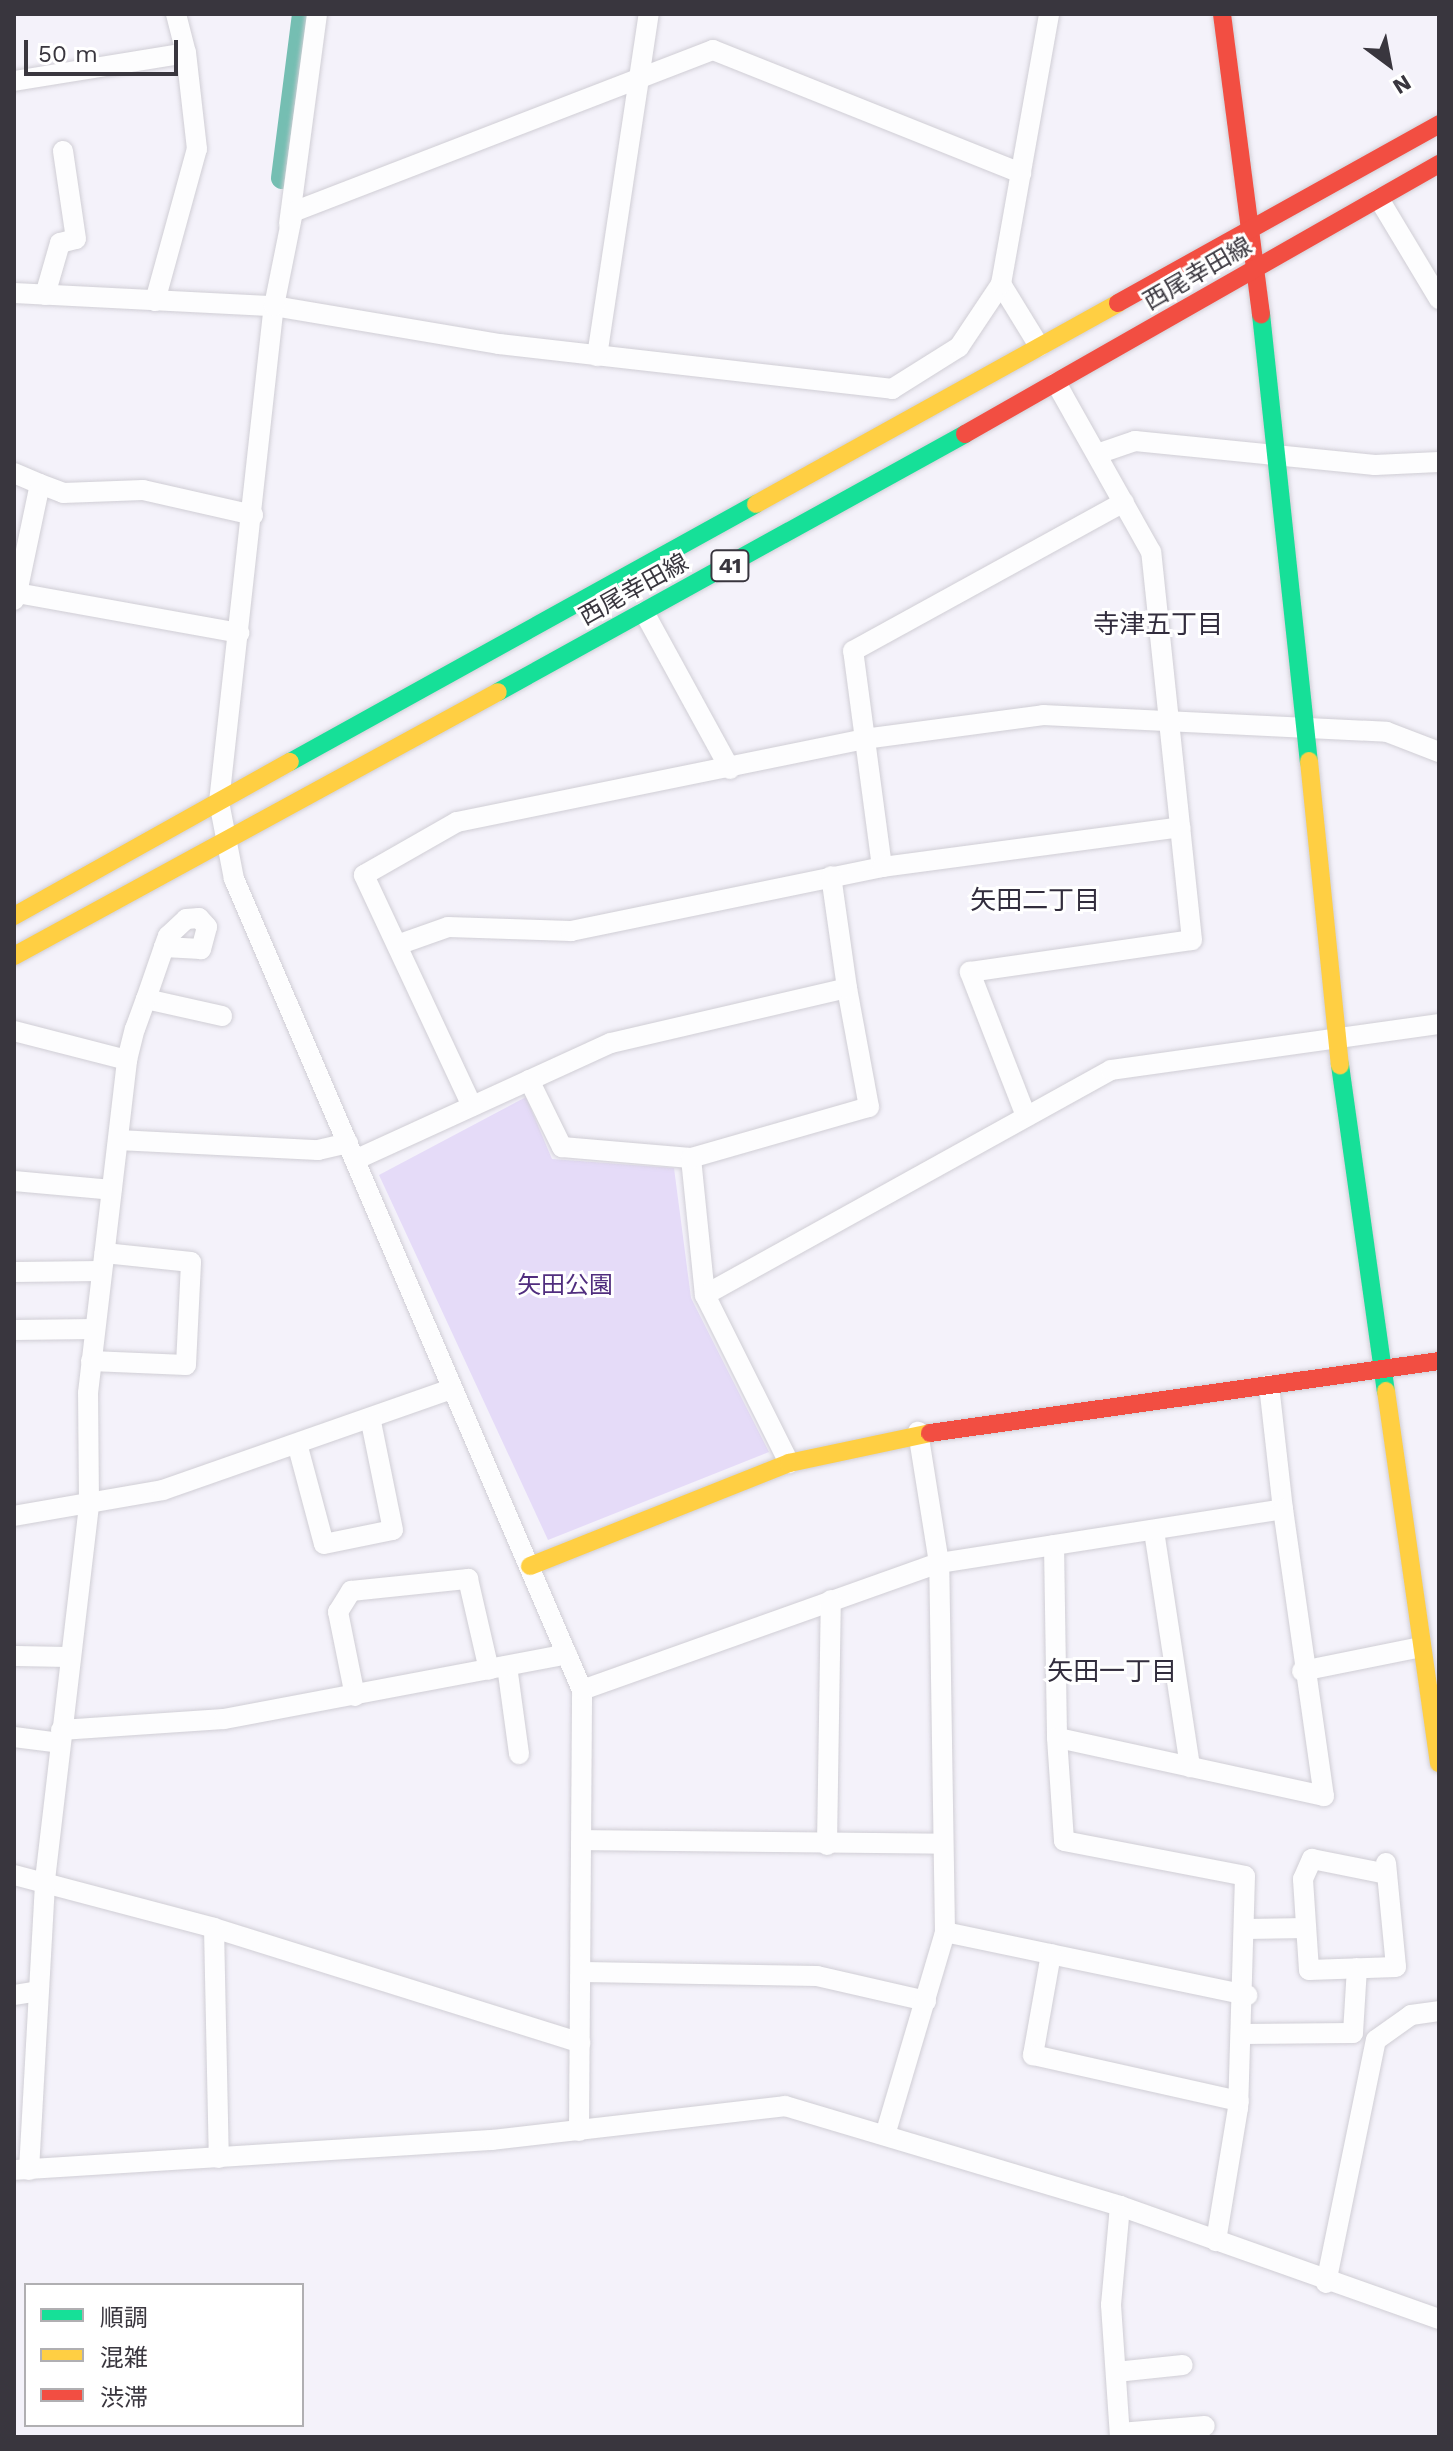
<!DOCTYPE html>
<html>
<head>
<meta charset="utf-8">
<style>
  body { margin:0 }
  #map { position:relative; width:1453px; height:2451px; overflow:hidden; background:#f4f2fa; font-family:"Work Sans","Noto Sans JP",sans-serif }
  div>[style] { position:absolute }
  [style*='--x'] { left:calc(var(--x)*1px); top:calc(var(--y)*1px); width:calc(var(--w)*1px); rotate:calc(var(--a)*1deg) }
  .green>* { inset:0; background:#e5dbf8 }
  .canal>* { height:22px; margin:-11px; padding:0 11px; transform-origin:11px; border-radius:11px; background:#75beb2 }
  .roads { filter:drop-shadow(0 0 2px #d0ced5) drop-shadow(0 0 2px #d0ced5) }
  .street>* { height:20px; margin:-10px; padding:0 10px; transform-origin:10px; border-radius:10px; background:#fdfdfe }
  .fast>* { height:18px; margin:-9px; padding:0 9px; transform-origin:9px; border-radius:9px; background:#16e098 }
  .slow>* { height:18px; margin:-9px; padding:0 9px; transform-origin:9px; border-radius:9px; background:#ffcf43 }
  .jam>* { height:18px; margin:-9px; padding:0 9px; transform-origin:9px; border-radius:9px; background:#f24e42 }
  span { translate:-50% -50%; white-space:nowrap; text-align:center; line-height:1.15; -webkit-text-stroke:6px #fff; paint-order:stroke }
  .shield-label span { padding:2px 6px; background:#fff; border:2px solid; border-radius:6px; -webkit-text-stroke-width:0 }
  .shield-label { font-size:22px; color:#39363e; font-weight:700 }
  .street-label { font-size:24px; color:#39363e }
  .park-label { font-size:24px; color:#502d7e }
  .neighbourhood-label { font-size:26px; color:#322d3d }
  .frame { position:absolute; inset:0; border:16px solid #39363e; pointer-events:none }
  .legend { position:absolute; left:24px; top:2283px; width:280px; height:144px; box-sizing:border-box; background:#fff; border:2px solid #b0afb2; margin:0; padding:10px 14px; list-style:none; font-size:24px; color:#39363e }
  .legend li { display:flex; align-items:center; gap:16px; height:40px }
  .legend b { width:40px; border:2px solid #b0afb2 }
  .north { position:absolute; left:1349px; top:24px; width:80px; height:80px; -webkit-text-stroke:6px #fff; paint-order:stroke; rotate:148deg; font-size:22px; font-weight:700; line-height:32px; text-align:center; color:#39363e }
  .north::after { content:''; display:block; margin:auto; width:28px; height:36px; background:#39363e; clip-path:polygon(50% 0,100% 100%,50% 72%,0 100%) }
  .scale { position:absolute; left:24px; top:40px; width:154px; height:36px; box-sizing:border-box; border:4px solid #39363e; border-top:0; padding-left:10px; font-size:24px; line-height:28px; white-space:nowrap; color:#39363e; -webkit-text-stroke:6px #fff; paint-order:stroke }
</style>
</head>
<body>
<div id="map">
  <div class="green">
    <i style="clip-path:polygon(526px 1097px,552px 1159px,674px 1168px,691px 1298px,769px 1452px,548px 1540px,379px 1175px)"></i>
  </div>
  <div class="canal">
    <i style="--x:282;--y:178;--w:165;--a:-82.7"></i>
  </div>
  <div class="roads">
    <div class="street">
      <i style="--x:14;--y:81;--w:174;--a:-9.2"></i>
      <i style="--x:186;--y:53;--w:40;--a:-104.4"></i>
      <i style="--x:1379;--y:199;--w:117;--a:59"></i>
      <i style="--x:289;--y:224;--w:212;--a:-82.4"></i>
      <i style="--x:1001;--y:284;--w:73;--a:58.5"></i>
      <i style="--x:14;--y:293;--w:260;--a:2.9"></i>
      <i style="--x:274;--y:306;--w:228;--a:9.6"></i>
      <i style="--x:499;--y:344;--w:396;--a:6.5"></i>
      <i style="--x:892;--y:389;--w:79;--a:-32.1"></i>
      <i style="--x:959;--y:347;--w:76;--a:-56.3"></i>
      <i style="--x:1001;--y:284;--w:274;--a:-79.9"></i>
      <i style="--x:45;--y:295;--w:54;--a:-73.9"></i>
      <i style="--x:60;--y:243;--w:16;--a:-14"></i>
      <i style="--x:76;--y:239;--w:89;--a:-98.4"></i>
      <i style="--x:155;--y:301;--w:158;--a:-74.6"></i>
      <i style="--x:197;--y:149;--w:97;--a:-96.5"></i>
      <i style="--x:597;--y:356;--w:346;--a:-81.4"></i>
      <i style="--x:1100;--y:453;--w:37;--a:-19"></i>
      <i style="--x:1135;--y:441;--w:241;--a:5.7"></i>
      <i style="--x:1375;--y:465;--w:64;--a:-2.7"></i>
      <i style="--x:14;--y:473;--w:28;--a:23"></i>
      <i style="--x:17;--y:593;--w:111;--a:-78.1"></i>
      <i style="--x:40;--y:484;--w:25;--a:21"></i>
      <i style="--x:63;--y:493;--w:80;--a:-2.1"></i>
      <i style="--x:143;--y:490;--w:113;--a:12.8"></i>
      <i style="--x:14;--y:600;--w:8;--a:-67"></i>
      <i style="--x:17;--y:593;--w:226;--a:10.2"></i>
      <i style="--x:644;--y:612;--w:179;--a:61.3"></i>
      <i style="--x:882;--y:867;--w:218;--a:-97.6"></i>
      <i style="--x:853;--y:651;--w:309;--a:-28.8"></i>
      <i style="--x:400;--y:944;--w:51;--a:-19.5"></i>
      <i style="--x:448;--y:927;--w:123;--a:1.9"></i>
      <i style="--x:571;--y:931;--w:318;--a:-11.6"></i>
      <i style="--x:882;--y:867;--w:301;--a:-7.6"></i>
      <i style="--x:146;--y:999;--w:78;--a:12.6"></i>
      <i style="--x:14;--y:1031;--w:117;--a:14.4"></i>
      <i style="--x:529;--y:1080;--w:75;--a:63.8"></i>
      <i style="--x:562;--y:1147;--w:129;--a:4.9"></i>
      <i style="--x:691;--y:1158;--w:138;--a:84.2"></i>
      <i style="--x:705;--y:1295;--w:188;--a:63.4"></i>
      <i style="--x:472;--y:1106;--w:255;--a:-115.1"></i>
      <i style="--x:364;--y:875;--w:107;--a:-29.7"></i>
      <i style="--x:457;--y:822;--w:415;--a:-11.5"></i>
      <i style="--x:864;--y:739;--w:181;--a:-7.6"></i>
      <i style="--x:1043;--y:715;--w:344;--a:2.8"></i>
      <i style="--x:1387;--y:732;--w:56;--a:21"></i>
      <i style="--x:1026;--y:1116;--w:155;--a:-111.3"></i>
      <i style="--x:970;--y:972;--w:224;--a:-8.2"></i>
      <i style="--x:1192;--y:940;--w:390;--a:-96"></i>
      <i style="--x:1151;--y:552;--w:194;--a:-119.3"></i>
      <i style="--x:118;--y:1140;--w:200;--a:2.9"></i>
      <i style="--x:318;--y:1150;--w:31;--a:-13"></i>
      <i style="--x:691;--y:1158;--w:185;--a:-16"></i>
      <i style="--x:869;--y:1107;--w:121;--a:-100.5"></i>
      <i style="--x:355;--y:1160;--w:281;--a:-24.6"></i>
      <i style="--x:611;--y:1043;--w:242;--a:-13.1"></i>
      <i style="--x:847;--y:988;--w:113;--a:-98.1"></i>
      <i style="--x:14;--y:1181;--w:98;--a:5.2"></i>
      <i style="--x:14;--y:1272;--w:87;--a:-0.7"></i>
      <i style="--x:705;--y:1295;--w:464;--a:-29"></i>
      <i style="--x:1111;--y:1070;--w:331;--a:-8"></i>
      <i style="--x:14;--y:1330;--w:81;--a:-0.7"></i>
      <i style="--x:91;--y:1361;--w:95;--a:2.4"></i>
      <i style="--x:186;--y:1365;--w:103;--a:-87.2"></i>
      <i style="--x:191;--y:1262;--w:87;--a:-174.1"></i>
      <i style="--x:1269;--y:1385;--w:125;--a:83.6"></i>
      <i style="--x:298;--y:1447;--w:100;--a:75"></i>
      <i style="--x:324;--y:1544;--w:70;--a:-11.5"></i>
      <i style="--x:393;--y:1530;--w:110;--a:-101.5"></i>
      <i style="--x:14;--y:1516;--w:151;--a:-9.9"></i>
      <i style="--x:163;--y:1490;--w:306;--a:-19.3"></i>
      <i style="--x:1154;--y:1531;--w:239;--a:81.3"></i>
      <i style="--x:1054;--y:1545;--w:193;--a:89.1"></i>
      <i style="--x:14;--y:1656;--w:56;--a:1"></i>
      <i style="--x:507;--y:1666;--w:89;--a:82.2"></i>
      <i style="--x:1302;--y:1671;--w:121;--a:-11.4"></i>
      <i style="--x:582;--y:1690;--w:379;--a:-19.6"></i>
      <i style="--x:939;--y:1563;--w:348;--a:-8.9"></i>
      <i style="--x:1283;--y:1509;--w:290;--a:81.9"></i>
      <i style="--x:1324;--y:1796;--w:273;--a:-167.7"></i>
      <i style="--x:1057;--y:1738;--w:103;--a:86.1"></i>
      <i style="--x:1064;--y:1841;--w:184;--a:10.9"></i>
      <i style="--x:1245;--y:1876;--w:232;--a:91.7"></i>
      <i style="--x:1238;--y:2108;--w:135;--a:99.4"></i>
      <i style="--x:355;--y:1696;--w:86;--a:-101.4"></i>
      <i style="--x:338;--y:1612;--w:25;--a:-58"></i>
      <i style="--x:351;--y:1591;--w:118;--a:-5.9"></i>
      <i style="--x:468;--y:1579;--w:93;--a:77"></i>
      <i style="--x:61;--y:1730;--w:163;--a:-3.9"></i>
      <i style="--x:224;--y:1719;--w:349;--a:-10.7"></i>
      <i style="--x:14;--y:1737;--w:46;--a:7.4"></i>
      <i style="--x:583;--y:1840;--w:356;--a:0.6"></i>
      <i style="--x:827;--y:1845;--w:245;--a:-89.1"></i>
      <i style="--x:1386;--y:1863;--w:104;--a:84.5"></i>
      <i style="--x:1396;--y:1967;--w:87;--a:178"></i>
      <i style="--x:1309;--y:1970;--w:91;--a:-93.8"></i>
      <i style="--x:1303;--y:1879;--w:22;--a:-66"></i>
      <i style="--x:1312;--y:1859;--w:76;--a:11.3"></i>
      <i style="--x:14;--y:1875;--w:207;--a:14.8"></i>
      <i style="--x:214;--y:1928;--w:384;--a:17.4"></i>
      <i style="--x:214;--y:1928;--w:230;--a:88.8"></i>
      <i style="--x:1246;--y:1929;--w:60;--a:-1"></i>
      <i style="--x:945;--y:1932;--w:309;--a:11.8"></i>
      <i style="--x:1051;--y:1954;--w:103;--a:100.1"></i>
      <i style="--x:1033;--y:2055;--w:211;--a:12.6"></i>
      <i style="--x:583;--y:1972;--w:234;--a:1"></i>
      <i style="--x:817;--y:1976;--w:112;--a:12.9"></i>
      <i style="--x:14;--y:1995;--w:24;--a:-9"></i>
      <i style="--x:1244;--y:2034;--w:109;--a:-0.5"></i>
      <i style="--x:1353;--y:2033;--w:65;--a:-86.5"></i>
      <i style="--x:579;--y:2131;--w:441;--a:-89.6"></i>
      <i style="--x:582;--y:1690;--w:883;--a:-113.22"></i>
      <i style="--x:234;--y:879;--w:78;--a:-101"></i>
      <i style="--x:219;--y:802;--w:499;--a:-83.7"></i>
      <i style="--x:274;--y:306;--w:96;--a:-78.6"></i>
      <i style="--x:293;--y:212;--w:450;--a:-21.1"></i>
      <i style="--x:713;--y:50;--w:332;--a:21.8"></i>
      <i style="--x:885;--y:2135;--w:212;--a:-73.5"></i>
      <i style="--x:945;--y:1932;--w:369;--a:-90.9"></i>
      <i style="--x:939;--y:1563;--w:133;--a:-99.1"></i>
      <i style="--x:14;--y:2170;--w:479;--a:-3.6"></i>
      <i style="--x:492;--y:2140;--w:295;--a:-6.6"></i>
      <i style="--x:785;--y:2106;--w:350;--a:16.6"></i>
      <i style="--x:1120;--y:2206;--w:338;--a:19.5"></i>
      <i style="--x:29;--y:2170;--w:290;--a:-86.8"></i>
      <i style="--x:45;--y:1880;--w:380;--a:-83.3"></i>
      <i style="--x:89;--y:1503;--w:110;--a:-90.5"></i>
      <i style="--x:88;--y:1393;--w:335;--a:-83.3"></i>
      <i style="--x:127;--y:1060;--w:32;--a:-76"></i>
      <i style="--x:135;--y:1029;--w:32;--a:-70"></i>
      <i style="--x:146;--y:999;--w:55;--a:-70.9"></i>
      <i style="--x:164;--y:947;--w:12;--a:-70"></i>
      <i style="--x:168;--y:936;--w:25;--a:-43"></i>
      <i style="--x:186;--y:919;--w:13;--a:-4"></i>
      <i style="--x:199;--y:918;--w:12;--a:48"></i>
      <i style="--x:207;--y:927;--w:23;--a:105"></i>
      <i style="--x:201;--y:949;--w:37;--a:-177"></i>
      <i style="--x:1120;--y:2206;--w:99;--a:95.2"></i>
      <i style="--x:1111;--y:2305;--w:132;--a:86.1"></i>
      <i style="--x:1326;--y:2283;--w:248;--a:-78.4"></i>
      <i style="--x:1376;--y:2040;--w:43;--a:-35.5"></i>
      <i style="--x:1411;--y:2015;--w:28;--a:-8"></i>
      <i style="--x:1116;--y:2372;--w:67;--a:-6"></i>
      <i style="--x:1120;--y:2433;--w:85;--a:-4.7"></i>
    </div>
    <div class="fast">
      <i style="--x:1261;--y:314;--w:450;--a:83.9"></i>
      <i style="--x:498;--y:692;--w:534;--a:-28.92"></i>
      <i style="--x:290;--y:762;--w:533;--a:-28.97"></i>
      <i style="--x:1340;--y:1065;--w:329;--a:82"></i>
    </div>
    <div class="slow">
      <i style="--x:756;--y:504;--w:414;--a:-29"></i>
      <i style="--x:1309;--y:761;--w:306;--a:84.2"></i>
      <i style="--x:14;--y:916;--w:316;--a:-29.2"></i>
      <i style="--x:14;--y:956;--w:551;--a:-28.61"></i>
      <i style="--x:1386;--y:1391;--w:376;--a:81.9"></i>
      <i style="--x:530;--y:1566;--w:279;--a:-21.7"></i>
      <i style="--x:789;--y:1463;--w:144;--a:-12"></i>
    </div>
    <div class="jam">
      <i style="--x:1222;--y:14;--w:303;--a:82.6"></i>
      <i style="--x:1118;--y:303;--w:368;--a:-29.1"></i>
      <i style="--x:965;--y:434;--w:546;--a:-29.67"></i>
      <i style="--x:930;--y:1433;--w:514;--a:-8.05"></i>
    </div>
  </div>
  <div class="shield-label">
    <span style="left:730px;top:566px">41</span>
  </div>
  <div class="street-label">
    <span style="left:1198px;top:274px;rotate:-30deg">西尾幸田線</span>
    <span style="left:634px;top:590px;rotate:-29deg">西尾幸田線</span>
  </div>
  <div class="park-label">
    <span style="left:565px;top:1286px">矢田公園</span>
  </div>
  <div class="neighbourhood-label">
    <span style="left:1158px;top:625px">寺津五丁目</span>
    <span style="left:1035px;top:901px">矢田二丁目</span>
    <span style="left:1112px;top:1672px">矢田一丁目</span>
  </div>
  <div class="frame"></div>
  <ul class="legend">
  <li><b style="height:10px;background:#16e098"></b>順調</li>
  <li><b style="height:10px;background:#ffcf43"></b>混雑</li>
  <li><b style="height:10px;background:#f24e42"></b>渋滞</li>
  </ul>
  <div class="north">N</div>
  <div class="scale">50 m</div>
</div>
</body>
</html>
